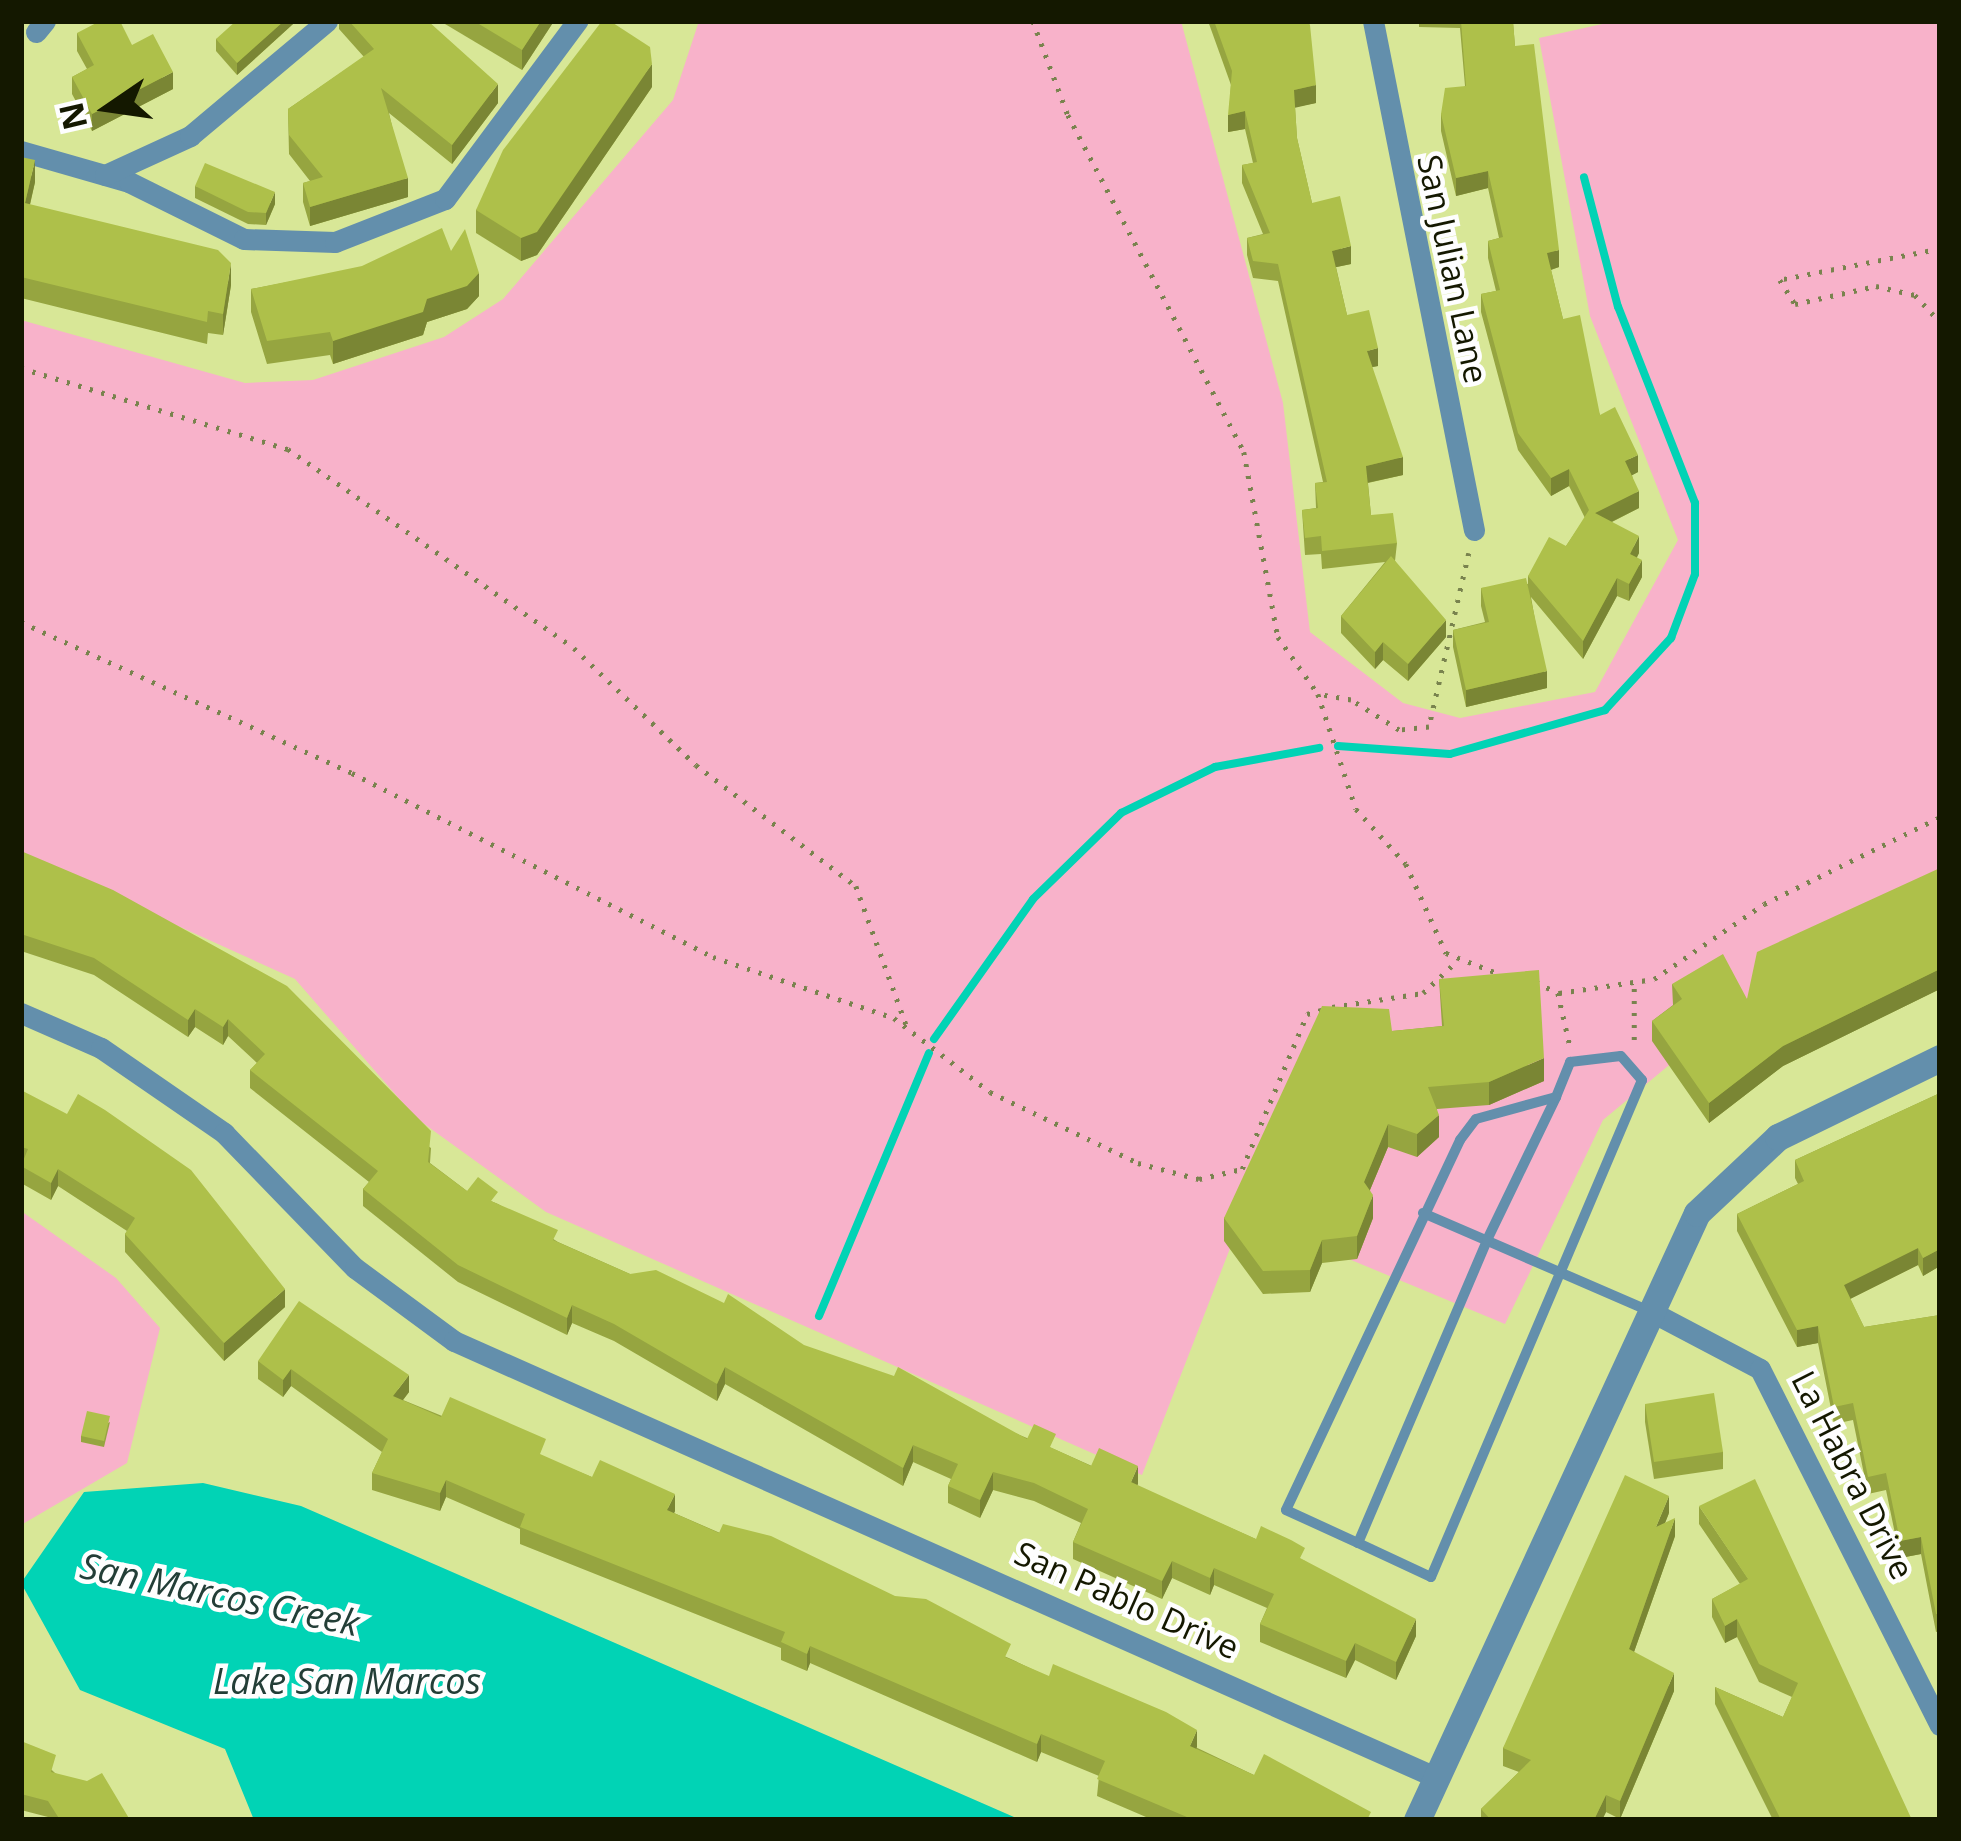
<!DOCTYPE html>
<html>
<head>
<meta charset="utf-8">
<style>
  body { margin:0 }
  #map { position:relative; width:1961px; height:1841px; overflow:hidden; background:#d8e797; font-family:"Open Sans",sans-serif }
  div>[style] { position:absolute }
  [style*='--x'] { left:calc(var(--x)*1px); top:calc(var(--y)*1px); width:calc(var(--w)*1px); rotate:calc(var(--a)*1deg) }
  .green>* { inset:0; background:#f8b2ca }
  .water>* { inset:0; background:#01d3b5 }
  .stream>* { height:8px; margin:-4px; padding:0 4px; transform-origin:4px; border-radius:4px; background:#01d3b5 }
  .path>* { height:4.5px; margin-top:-2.25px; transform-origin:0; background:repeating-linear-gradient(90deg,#79834e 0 3px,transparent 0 12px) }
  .service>* { height:10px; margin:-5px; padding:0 5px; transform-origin:5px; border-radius:5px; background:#638fac }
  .minor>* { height:21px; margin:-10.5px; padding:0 10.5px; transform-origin:10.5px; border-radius:10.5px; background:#638fac }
  .tertiary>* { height:27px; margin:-13.5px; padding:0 13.5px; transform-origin:13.5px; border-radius:13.5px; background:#638fac }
  .wall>* { inset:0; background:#96a540 }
  .shaded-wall>* { inset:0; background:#7a8634 }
  .building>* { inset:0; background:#aec04a }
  span { translate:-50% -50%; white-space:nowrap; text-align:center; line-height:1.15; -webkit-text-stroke:9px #fefefe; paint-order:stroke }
  .street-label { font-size:33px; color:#141800 }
  .water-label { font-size:36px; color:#233e37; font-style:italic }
  .frame { position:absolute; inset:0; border:24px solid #141800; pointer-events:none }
  .north { position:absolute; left:48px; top:48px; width:120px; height:120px; -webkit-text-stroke:9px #fefefe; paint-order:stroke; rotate:257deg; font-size:33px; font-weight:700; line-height:48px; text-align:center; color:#141800 }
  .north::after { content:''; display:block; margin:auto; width:42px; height:54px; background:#141800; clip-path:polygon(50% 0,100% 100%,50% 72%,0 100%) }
</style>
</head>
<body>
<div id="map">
  <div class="green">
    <i style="clip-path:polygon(699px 21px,1181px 21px,1283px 403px,1310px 632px,1403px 703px,1460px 718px,1595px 692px,1678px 540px,1590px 316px,1539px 38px,1616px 21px,1940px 21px,1940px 885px,1839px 924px,1603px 1120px,1505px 1324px,1243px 1215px,1142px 1475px,546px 1212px,416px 1118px,295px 979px,21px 855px,21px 320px,245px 383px,313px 380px,444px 337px,503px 299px,673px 100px)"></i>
    <i style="clip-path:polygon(21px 1211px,116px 1278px,160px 1328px,127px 1463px,21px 1525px)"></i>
  </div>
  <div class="water">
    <i style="clip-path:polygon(203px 1483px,301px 1506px,1021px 1820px,254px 1820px,225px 1749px,80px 1690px,21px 1583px,84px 1492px)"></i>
  </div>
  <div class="stream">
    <i style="--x:1338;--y:746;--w:112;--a:4.1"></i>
    <i style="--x:1450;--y:754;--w:161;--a:-15.8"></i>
    <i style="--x:1605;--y:710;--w:98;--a:-47.5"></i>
    <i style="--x:1671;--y:638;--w:68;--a:-69.4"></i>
    <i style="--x:1695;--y:574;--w:71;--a:-90"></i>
    <i style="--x:1695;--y:503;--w:211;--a:-111.4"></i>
    <i style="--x:1618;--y:307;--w:134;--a:-104.7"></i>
    <i style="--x:934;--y:1039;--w:171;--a:-54.7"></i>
    <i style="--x:1033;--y:899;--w:123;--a:-44.3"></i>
    <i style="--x:1121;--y:813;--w:105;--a:-26.1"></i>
    <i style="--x:1215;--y:767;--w:106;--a:-10.4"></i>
    <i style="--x:819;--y:1316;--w:285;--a:-67.3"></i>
  </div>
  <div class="path">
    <i style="--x:1033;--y:21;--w:100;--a:69.6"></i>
    <i style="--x:1068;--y:115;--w:380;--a:62.4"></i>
    <i style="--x:1244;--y:452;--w:188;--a:79.6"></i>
    <i style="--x:1278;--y:637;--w:70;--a:54.9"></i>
    <i style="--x:1940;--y:249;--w:163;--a:169"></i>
    <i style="--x:1780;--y:280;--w:28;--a:58"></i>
    <i style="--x:1795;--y:304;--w:83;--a:-12.5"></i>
    <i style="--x:1876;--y:286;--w:40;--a:13"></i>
    <i style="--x:1915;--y:295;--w:37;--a:47"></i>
    <i style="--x:21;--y:368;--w:279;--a:16.9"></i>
    <i style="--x:288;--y:449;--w:348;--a:34.8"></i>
    <i style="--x:574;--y:648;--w:169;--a:43.8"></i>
    <i style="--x:696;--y:765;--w:201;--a:37.1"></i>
    <i style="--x:856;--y:886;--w:147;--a:70.1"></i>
    <i style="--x:1469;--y:553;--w:179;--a:102.9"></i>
    <i style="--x:1429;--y:727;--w:30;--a:174"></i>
    <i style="--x:1399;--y:730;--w:57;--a:-148"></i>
    <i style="--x:1351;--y:700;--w:34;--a:-170"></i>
    <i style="--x:1318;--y:694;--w:121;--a:71.7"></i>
    <i style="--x:1356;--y:809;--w:74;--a:47.7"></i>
    <i style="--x:1406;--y:864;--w:98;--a:65.8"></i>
    <i style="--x:1446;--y:953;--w:60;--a:21.4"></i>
    <i style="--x:21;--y:622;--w:364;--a:24.5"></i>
    <i style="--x:352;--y:773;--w:405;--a:27"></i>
    <i style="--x:713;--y:957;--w:191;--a:18.6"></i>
    <i style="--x:894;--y:1018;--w:121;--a:37.6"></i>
    <i style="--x:990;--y:1092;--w:164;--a:25.6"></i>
    <i style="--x:1138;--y:1163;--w:63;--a:14.7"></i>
    <i style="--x:1199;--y:1179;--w:44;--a:-13.1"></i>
    <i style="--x:1242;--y:1169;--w:168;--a:-67.2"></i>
    <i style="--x:1307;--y:1014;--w:15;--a:-16"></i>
    <i style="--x:1536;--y:982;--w:25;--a:27"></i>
    <i style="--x:1558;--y:993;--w:54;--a:77.2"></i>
    <i style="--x:1559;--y:993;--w:96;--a:-8.4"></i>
    <i style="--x:1654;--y:979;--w:133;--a:-34.3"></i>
    <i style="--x:1764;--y:904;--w:196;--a:-26.3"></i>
    <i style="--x:1332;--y:1007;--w:92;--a:-8.7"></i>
    <i style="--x:1423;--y:993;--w:48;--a:-43.3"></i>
    <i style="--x:1634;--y:1040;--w:54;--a:-90"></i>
  </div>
  <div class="service">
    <i style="--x:1423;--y:1213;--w:247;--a:23.4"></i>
    <i style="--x:1358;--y:1543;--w:329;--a:-66.9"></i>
    <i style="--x:1487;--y:1240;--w:159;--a:-64.2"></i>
    <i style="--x:1556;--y:1097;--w:38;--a:-68"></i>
    <i style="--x:1570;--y:1062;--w:51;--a:-6.7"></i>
    <i style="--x:1621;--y:1056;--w:32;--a:49"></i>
    <i style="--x:1642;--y:1080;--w:540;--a:113"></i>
    <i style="--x:1431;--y:1577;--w:81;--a:-155"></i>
    <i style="--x:1358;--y:1543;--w:79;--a:-155.4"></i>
    <i style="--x:1286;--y:1510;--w:409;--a:-64.8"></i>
    <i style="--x:1460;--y:1140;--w:26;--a:-53"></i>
    <i style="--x:1476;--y:1119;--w:83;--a:-15.4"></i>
  </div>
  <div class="minor">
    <i style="--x:1373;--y:21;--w:519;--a:78.78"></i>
    <i style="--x:36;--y:32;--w:14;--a:-51"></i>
    <i style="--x:21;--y:151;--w:112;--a:16"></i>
    <i style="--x:129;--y:182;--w:128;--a:26.4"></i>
    <i style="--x:244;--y:239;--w:91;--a:1.9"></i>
    <i style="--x:335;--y:242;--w:118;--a:-21.4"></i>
    <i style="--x:445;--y:199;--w:222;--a:-53.4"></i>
    <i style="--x:105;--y:175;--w:94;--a:-24.6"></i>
    <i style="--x:190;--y:136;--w:179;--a:-40"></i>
    <i style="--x:21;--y:1013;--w:87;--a:23.6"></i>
    <i style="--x:101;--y:1048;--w:150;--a:34.6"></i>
    <i style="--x:224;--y:1133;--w:188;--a:45.9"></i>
    <i style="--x:355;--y:1268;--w:123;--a:36.4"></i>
    <i style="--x:454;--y:1341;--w:1074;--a:23.96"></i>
    <i style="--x:1650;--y:1311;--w:124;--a:27.8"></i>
    <i style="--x:1760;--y:1369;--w:399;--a:63.2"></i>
  </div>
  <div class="tertiary">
    <i style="--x:1417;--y:1820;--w:668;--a:-65.24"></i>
    <i style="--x:1697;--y:1213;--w:111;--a:-43.2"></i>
    <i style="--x:1778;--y:1137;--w:180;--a:-26"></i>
  </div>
  <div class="wall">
    <i style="clip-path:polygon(293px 21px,293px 24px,237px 75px,216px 51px,216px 39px)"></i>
    <i style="clip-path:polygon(339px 21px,428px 21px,498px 103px,452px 164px,389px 113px,408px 197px,310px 226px,303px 202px,303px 183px,310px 181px,289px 154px,288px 109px,364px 57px,339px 29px)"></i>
    <i style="clip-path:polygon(440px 21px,554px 21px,522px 70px)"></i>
    <i style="clip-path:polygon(1208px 21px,1308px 21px,1316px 103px,1295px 107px,1297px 138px,1312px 203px,1351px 264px,1336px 267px,1347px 315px,1378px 366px,1372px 367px,1403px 475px,1368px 483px,1371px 515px,1397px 543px,1395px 561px,1446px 637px,1408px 681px,1383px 660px,1375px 669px,1341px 633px,1341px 616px,1385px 562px,1322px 569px,1321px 554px,1305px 555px,1302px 510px,1316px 508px,1315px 483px,1323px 482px,1278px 281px,1253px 278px,1247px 255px,1247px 238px,1263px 234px,1242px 183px,1242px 165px,1253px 163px,1245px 129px,1228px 132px,1231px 85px)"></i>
    <i style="clip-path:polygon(1419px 21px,1526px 21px,1513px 22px,1515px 46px,1559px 267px,1551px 270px,1563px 319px,1600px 415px,1638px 472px,1632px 475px,1639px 508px,1612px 522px,1639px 553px,1637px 557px,1642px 577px,1629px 601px,1617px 596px,1583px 659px,1531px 597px,1547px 688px,1466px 707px,1453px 647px,1453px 630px,1485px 622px,1481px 606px,1481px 588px,1528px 584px,1528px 576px,1566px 546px,1585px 518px,1569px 486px,1551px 496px,1518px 450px,1481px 312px,1481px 294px,1496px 291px,1488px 258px,1488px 241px,1499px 238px,1488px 188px,1456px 196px,1441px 131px,1441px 114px,1465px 86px,1460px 28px,1419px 27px)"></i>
    <i style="clip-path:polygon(77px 33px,132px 45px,173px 89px,92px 131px,72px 94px,72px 77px,87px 69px,77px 51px)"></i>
    <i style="clip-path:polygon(652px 87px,537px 255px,521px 261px,476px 233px,476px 210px)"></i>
    <i style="clip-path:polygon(21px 157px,35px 182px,30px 205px,231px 285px,223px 335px,208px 333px,207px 344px,21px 298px)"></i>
    <i style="clip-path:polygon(195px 186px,275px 204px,266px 225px,248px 224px,195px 198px)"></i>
    <i style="clip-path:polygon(451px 251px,479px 296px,467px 309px,427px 322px,423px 335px,333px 364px,330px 355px,267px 364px,251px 312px,251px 289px)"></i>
    <i style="clip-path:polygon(21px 851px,431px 1148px,430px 1163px,467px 1191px,498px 1204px,558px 1242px,630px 1274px,1056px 1450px,1305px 1561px,1416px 1636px,1396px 1680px,1355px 1660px,1346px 1678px,1260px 1642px,1260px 1624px,1267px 1608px,1214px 1585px,1210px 1595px,1172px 1578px,1162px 1599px,1073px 1559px,1073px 1542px,1081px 1523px,1034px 1501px,993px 1490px,980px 1518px,948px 1503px,948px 1486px,951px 1479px,913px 1462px,903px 1486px,725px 1384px,717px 1401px,614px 1341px,572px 1323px,567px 1335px,458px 1282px,363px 1206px,363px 1189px,369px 1182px,250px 1088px,250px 1070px,257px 1063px,228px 1036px,223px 1045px,195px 1027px,188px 1037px,94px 975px,21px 951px)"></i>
    <i style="clip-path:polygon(1940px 868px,1940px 989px,1783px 1066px,1709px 1123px,1652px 1041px,1652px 1021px,1673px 1005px,1672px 984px,1747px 999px)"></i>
    <i style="clip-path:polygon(1439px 979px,1544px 1081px,1489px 1105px,1437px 1109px,1439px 1137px,1417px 1157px,1388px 1147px,1370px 1190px,1373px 1218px,1357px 1259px,1322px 1263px,1310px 1292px,1263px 1294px,1224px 1241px,1224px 1218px,1392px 1031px,1442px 1026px)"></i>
    <i style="clip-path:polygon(21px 1090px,285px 1307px,224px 1361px,125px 1252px,125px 1234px,127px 1231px,58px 1186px,51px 1200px,21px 1183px)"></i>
    <i style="clip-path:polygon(1940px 1093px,1940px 1266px,1923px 1276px,1918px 1265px,1850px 1299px,1864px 1327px,1940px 1315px,1940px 1631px,1936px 1632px,1921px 1554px,1900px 1558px,1886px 1490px,1868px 1494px,1853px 1420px,1834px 1424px,1818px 1343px,1797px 1347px,1737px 1231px,1737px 1214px,1798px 1184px,1795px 1178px,1795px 1160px)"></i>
    <i style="clip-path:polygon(258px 1361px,409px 1392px,403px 1400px,675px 1511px,674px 1513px,1011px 1659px,1254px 1775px,1371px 1820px,1153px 1820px,1097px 1796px,1099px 1776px,1041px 1752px,1037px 1762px,810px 1663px,807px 1671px,781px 1660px,781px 1648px,520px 1544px,520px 1529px,446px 1497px,440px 1511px,372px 1490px,372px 1473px,382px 1452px,291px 1386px,283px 1397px,258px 1379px)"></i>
    <i style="clip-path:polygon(1645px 1404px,1723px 1452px,1723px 1469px,1654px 1479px,1645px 1422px)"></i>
    <i style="clip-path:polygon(110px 1422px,104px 1447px,81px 1442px,81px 1436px)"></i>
    <i style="clip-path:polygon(1699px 1506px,1912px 1820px,1773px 1820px,1715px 1704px,1715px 1687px,1783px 1717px,1792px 1697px,1759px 1682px,1737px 1637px,1725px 1643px,1712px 1617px,1712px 1599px,1740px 1584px,1699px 1524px)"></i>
    <i style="clip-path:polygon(1669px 1513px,1665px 1523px,1675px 1536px,1634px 1652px,1674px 1691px,1620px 1819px,1606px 1812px,1602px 1820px,1481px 1820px,1481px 1809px,1519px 1772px,1503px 1766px,1503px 1748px)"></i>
    <i style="clip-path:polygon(21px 1741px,55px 1773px,130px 1820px,50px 1820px,48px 1817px,21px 1810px)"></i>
  </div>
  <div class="shaded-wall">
    <i style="clip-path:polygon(284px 21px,293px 21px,293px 24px,237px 75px,237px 63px)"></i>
    <i style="clip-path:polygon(541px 21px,554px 21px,522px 70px,522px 50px)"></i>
    <i style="clip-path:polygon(652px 64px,652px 87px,537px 255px,521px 261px,521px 238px)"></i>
    <i style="clip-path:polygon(173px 72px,173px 89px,92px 131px,92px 114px)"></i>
    <i style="clip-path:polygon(498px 84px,498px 103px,452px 164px,452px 145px)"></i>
    <i style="clip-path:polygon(1316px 85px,1316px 103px,1294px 108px,1294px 90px)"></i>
    <i style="clip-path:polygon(1245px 111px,1245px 129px,1228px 132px,1228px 115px)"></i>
    <i style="clip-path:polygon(35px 160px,35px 182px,25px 225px,25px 203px)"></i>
    <i style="clip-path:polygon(1488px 171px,1488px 188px,1456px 196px,1456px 178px)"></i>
    <i style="clip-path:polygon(408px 178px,408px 197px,310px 226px,310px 207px)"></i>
    <i style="clip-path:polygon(275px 192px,275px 204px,266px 225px,266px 213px)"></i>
    <i style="clip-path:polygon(1351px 246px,1351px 264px,1332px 268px,1332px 251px)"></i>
    <i style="clip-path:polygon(1559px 250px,1559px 267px,1547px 271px,1547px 253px)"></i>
    <i style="clip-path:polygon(231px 263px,231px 285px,223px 335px,223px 314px)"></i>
    <i style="clip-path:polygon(479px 273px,479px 296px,467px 309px,427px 322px,423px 335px,333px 364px,333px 341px)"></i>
    <i style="clip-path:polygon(1378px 348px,1378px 366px,1367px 368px,1367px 351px)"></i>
    <i style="clip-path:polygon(1638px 455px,1638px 472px,1625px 479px,1625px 461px)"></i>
    <i style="clip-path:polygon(1403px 457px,1403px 475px,1366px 483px,1366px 466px)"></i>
    <i style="clip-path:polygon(1569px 469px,1569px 486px,1551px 496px,1551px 478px)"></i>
    <i style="clip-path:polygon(1639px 491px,1639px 508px,1595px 530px,1595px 513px)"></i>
    <i style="clip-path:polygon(1639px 536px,1639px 553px,1630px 571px,1630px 554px)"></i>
    <i style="clip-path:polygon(1642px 560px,1642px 577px,1629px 601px,1629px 584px)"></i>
    <i style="clip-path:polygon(1617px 578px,1617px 596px,1583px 659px,1583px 641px)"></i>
    <i style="clip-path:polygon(1446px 620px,1446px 637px,1408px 681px,1408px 664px)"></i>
    <i style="clip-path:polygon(1383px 642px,1383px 660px,1375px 669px,1375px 652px)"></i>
    <i style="clip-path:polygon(1547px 671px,1547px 688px,1466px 707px,1466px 690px)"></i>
    <i style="clip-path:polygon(1940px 969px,1940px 989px,1783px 1066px,1709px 1123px,1709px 1103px,1783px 1046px)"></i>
    <i style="clip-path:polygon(195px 1009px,195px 1027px,188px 1037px,188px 1020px)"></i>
    <i style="clip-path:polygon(228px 1019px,228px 1036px,223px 1045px,223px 1027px)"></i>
    <i style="clip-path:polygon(1544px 1058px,1544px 1081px,1489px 1105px,1489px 1082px)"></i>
    <i style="clip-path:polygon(1439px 1115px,1439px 1137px,1417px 1157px,1417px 1134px)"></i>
    <i style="clip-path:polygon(1388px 1124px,1388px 1147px,1364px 1204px,1364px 1182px)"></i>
    <i style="clip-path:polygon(58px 1169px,58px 1186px,51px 1200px,51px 1183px)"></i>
    <i style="clip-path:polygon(1373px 1195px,1373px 1218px,1357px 1259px,1357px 1236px)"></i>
    <i style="clip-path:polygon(1322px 1240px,1322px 1263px,1310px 1292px,1310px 1270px)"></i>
    <i style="clip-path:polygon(1918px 1248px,1918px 1265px,1844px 1302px,1844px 1285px)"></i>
    <i style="clip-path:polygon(1940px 1249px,1940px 1266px,1923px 1276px,1923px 1258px)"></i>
    <i style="clip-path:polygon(285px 1289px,285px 1307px,224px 1361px,224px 1343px)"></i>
    <i style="clip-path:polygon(572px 1305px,572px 1323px,567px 1335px,567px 1318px)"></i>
    <i style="clip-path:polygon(1818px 1326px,1818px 1343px,1797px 1347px,1797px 1330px)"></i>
    <i style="clip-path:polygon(725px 1367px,725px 1384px,717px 1401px,717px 1384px)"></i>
    <i style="clip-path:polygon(291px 1369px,291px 1386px,283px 1397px,283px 1380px)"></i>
    <i style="clip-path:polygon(409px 1375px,409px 1392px,393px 1413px,393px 1396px)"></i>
    <i style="clip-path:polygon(913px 1445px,913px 1462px,903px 1486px,903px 1468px)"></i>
    <i style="clip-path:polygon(1138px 1466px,1138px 1484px,1131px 1499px,1131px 1482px)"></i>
    <i style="clip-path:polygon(993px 1472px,993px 1490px,980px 1518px,980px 1500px)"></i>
    <i style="clip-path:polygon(446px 1480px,446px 1497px,440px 1511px,440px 1493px)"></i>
    <i style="clip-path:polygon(675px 1494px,675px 1511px,667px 1528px,667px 1510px)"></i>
    <i style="clip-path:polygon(1669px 1496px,1669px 1513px,1656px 1545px,1656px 1527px)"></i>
    <i style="clip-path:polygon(1675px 1518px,1675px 1536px,1629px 1666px,1629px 1649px)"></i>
    <i style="clip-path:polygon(1921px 1537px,1921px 1554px,1900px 1558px,1900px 1541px)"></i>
    <i style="clip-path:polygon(1172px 1561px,1172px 1578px,1162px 1599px,1162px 1581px)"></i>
    <i style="clip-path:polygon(1214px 1568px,1214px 1585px,1210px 1595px,1210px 1578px)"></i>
    <i style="clip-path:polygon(1416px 1619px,1416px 1636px,1396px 1680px,1396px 1662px)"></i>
    <i style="clip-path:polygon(1737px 1619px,1737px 1637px,1725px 1643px,1725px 1626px)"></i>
    <i style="clip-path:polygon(1355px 1643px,1355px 1660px,1346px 1678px,1346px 1661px)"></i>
    <i style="clip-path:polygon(810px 1646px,810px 1663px,807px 1671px,807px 1654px)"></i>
    <i style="clip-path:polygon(1674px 1673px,1674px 1691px,1620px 1819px,1620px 1801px)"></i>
    <i style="clip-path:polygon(1197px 1730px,1197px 1747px,1190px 1763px,1190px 1746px)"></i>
    <i style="clip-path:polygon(1041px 1734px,1041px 1752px,1037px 1762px,1037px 1744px)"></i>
    <i style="clip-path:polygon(1606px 1795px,1606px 1812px,1602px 1820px,1594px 1820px)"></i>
  </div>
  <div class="building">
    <i style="clip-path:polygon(100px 21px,120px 21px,132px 45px,153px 34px,173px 72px,92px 114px,72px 77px,94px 65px,77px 33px)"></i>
    <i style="clip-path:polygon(236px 21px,284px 21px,237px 63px,216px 39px)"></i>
    <i style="clip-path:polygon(349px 21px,428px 21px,498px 84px,452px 145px,381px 88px,408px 178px,310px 207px,303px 183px,323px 177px,289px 135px,288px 109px,374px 49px)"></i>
    <i style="clip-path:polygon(474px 21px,541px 21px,522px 50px)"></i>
    <i style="clip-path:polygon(602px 21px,610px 21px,650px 47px,652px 64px,537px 232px,521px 238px,476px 210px,503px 150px)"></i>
    <i style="clip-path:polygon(1214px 21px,1308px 21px,1310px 25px,1316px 85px,1294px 90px,1297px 138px,1312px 203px,1340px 196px,1351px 246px,1332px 251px,1347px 315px,1369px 310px,1378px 348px,1367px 351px,1403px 457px,1366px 466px,1371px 515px,1393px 513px,1397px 543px,1322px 551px,1321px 536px,1305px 538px,1302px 510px,1318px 508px,1315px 483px,1327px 482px,1278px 264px,1253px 261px,1247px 238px,1270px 233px,1242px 165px,1257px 162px,1245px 111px,1228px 115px,1232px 71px)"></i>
    <i style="clip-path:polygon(1461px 21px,1513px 21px,1515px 46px,1534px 44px,1559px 250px,1547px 253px,1563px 319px,1580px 315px,1600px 415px,1615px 407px,1638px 455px,1625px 461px,1639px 491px,1595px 513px,1639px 536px,1630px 554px,1642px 560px,1629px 584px,1617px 578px,1583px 641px,1528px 576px,1549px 537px,1566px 546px,1589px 510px,1569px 469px,1551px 478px,1518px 433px,1481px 294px,1500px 290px,1488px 241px,1503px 237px,1488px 171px,1456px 178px,1441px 114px,1445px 88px,1466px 86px)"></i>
    <i style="clip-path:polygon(21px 157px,35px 160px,25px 203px,218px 250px,231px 263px,223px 314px,208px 311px,207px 322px,21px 277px)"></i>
    <i style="clip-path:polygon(205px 163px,275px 192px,266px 213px,248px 212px,195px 186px)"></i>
    <i style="clip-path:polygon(442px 228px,451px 251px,465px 229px,479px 273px,467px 286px,427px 299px,423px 312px,333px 341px,330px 332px,267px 341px,251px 289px,362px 266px)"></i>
    <i style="clip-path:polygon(1391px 556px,1446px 620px,1408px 664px,1383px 642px,1375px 652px,1341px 616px)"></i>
    <i style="clip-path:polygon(1526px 578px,1547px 671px,1466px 690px,1453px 630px,1489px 622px,1481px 588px)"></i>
    <i style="clip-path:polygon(21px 851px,113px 890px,287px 986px,431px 1131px,428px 1162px,467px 1191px,478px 1177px,498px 1192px,491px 1201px,558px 1230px,553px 1240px,630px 1274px,656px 1270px,724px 1303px,728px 1294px,804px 1345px,894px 1376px,898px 1367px,1027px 1439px,1034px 1424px,1056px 1434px,1050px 1447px,1091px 1466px,1099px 1448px,1138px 1466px,1131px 1482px,1256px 1539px,1261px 1526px,1291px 1540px,1305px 1548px,1300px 1558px,1416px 1619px,1396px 1662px,1355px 1643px,1346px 1661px,1260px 1624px,1274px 1594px,1214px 1568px,1210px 1578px,1172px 1561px,1162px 1581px,1073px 1542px,1088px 1509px,1034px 1483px,993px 1472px,980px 1500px,948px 1486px,958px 1464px,913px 1445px,903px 1468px,725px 1367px,717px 1384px,614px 1324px,572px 1305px,567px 1318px,458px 1265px,363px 1189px,378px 1171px,250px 1070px,265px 1054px,228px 1019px,223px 1027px,195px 1009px,188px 1020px,94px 958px,21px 934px)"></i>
    <i style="clip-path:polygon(1940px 868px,1940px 969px,1783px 1046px,1709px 1103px,1652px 1021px,1682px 999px,1672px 984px,1723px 954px,1747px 999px,1757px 952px)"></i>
    <i style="clip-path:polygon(1539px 970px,1544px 1058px,1489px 1082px,1428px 1087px,1439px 1115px,1417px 1134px,1388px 1124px,1364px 1182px,1373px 1195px,1357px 1236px,1322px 1240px,1310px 1270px,1263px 1271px,1224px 1218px,1322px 1006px,1389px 1009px,1392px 1031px,1444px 1026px,1439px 979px)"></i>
    <i style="clip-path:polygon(21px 1090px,67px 1114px,78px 1094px,105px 1110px,191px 1170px,285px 1289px,224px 1343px,125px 1234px,135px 1218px,58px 1169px,51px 1183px,21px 1166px,28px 1149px,21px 1147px)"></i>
    <i style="clip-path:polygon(1940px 1093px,1940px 1249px,1923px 1258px,1918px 1248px,1844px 1285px,1864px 1327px,1940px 1315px,1940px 1614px,1936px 1614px,1921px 1537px,1900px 1541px,1886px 1473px,1868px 1477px,1853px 1403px,1834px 1407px,1818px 1326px,1797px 1330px,1737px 1214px,1804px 1181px,1795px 1160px)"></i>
    <i style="clip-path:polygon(299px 1301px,409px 1375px,393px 1396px,441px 1417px,450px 1397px,546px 1439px,540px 1454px,592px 1477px,600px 1460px,675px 1494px,667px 1510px,719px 1533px,723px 1524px,771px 1536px,895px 1596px,926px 1599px,1011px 1644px,1005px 1657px,1049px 1676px,1053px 1664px,1166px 1712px,1197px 1730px,1190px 1746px,1254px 1775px,1264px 1754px,1371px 1812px,1367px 1820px,1194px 1820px,1097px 1779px,1105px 1761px,1041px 1734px,1037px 1744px,810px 1646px,807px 1654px,781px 1642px,785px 1632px,520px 1527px,525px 1514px,446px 1480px,440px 1493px,372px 1473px,388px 1439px,291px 1369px,283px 1380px,258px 1361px)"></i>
    <i style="clip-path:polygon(1714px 1393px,1723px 1452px,1654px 1462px,1645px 1404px)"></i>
    <i style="clip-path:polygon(87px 1411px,110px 1416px,104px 1441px,81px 1436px)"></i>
    <i style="clip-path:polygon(1625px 1475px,1669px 1496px,1656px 1527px,1675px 1518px,1629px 1649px,1674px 1673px,1620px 1801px,1606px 1795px,1594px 1820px,1491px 1820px,1481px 1809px,1531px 1760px,1503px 1748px)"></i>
    <i style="clip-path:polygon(1755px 1479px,1912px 1820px,1781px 1820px,1715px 1687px,1783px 1717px,1798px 1683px,1759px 1664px,1737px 1619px,1725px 1626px,1712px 1599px,1748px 1579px,1699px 1506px)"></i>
    <i style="clip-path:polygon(21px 1741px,56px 1755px,51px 1772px,87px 1781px,102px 1773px,130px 1820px,60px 1820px,48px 1801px,21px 1794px)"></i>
  </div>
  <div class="street-label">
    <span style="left:1453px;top:269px;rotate:78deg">San Julian Lane</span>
    <span style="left:1853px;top:1475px;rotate:63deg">La Habra Drive</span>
    <span style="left:1127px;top:1600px;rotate:24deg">San Pablo Drive</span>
  </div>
  <div class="water-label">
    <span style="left:220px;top:1594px;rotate:12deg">San Marcos Creek</span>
    <span style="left:347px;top:1681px">Lake San Marcos</span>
  </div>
  <div class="frame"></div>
  <div class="north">N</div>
</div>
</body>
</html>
